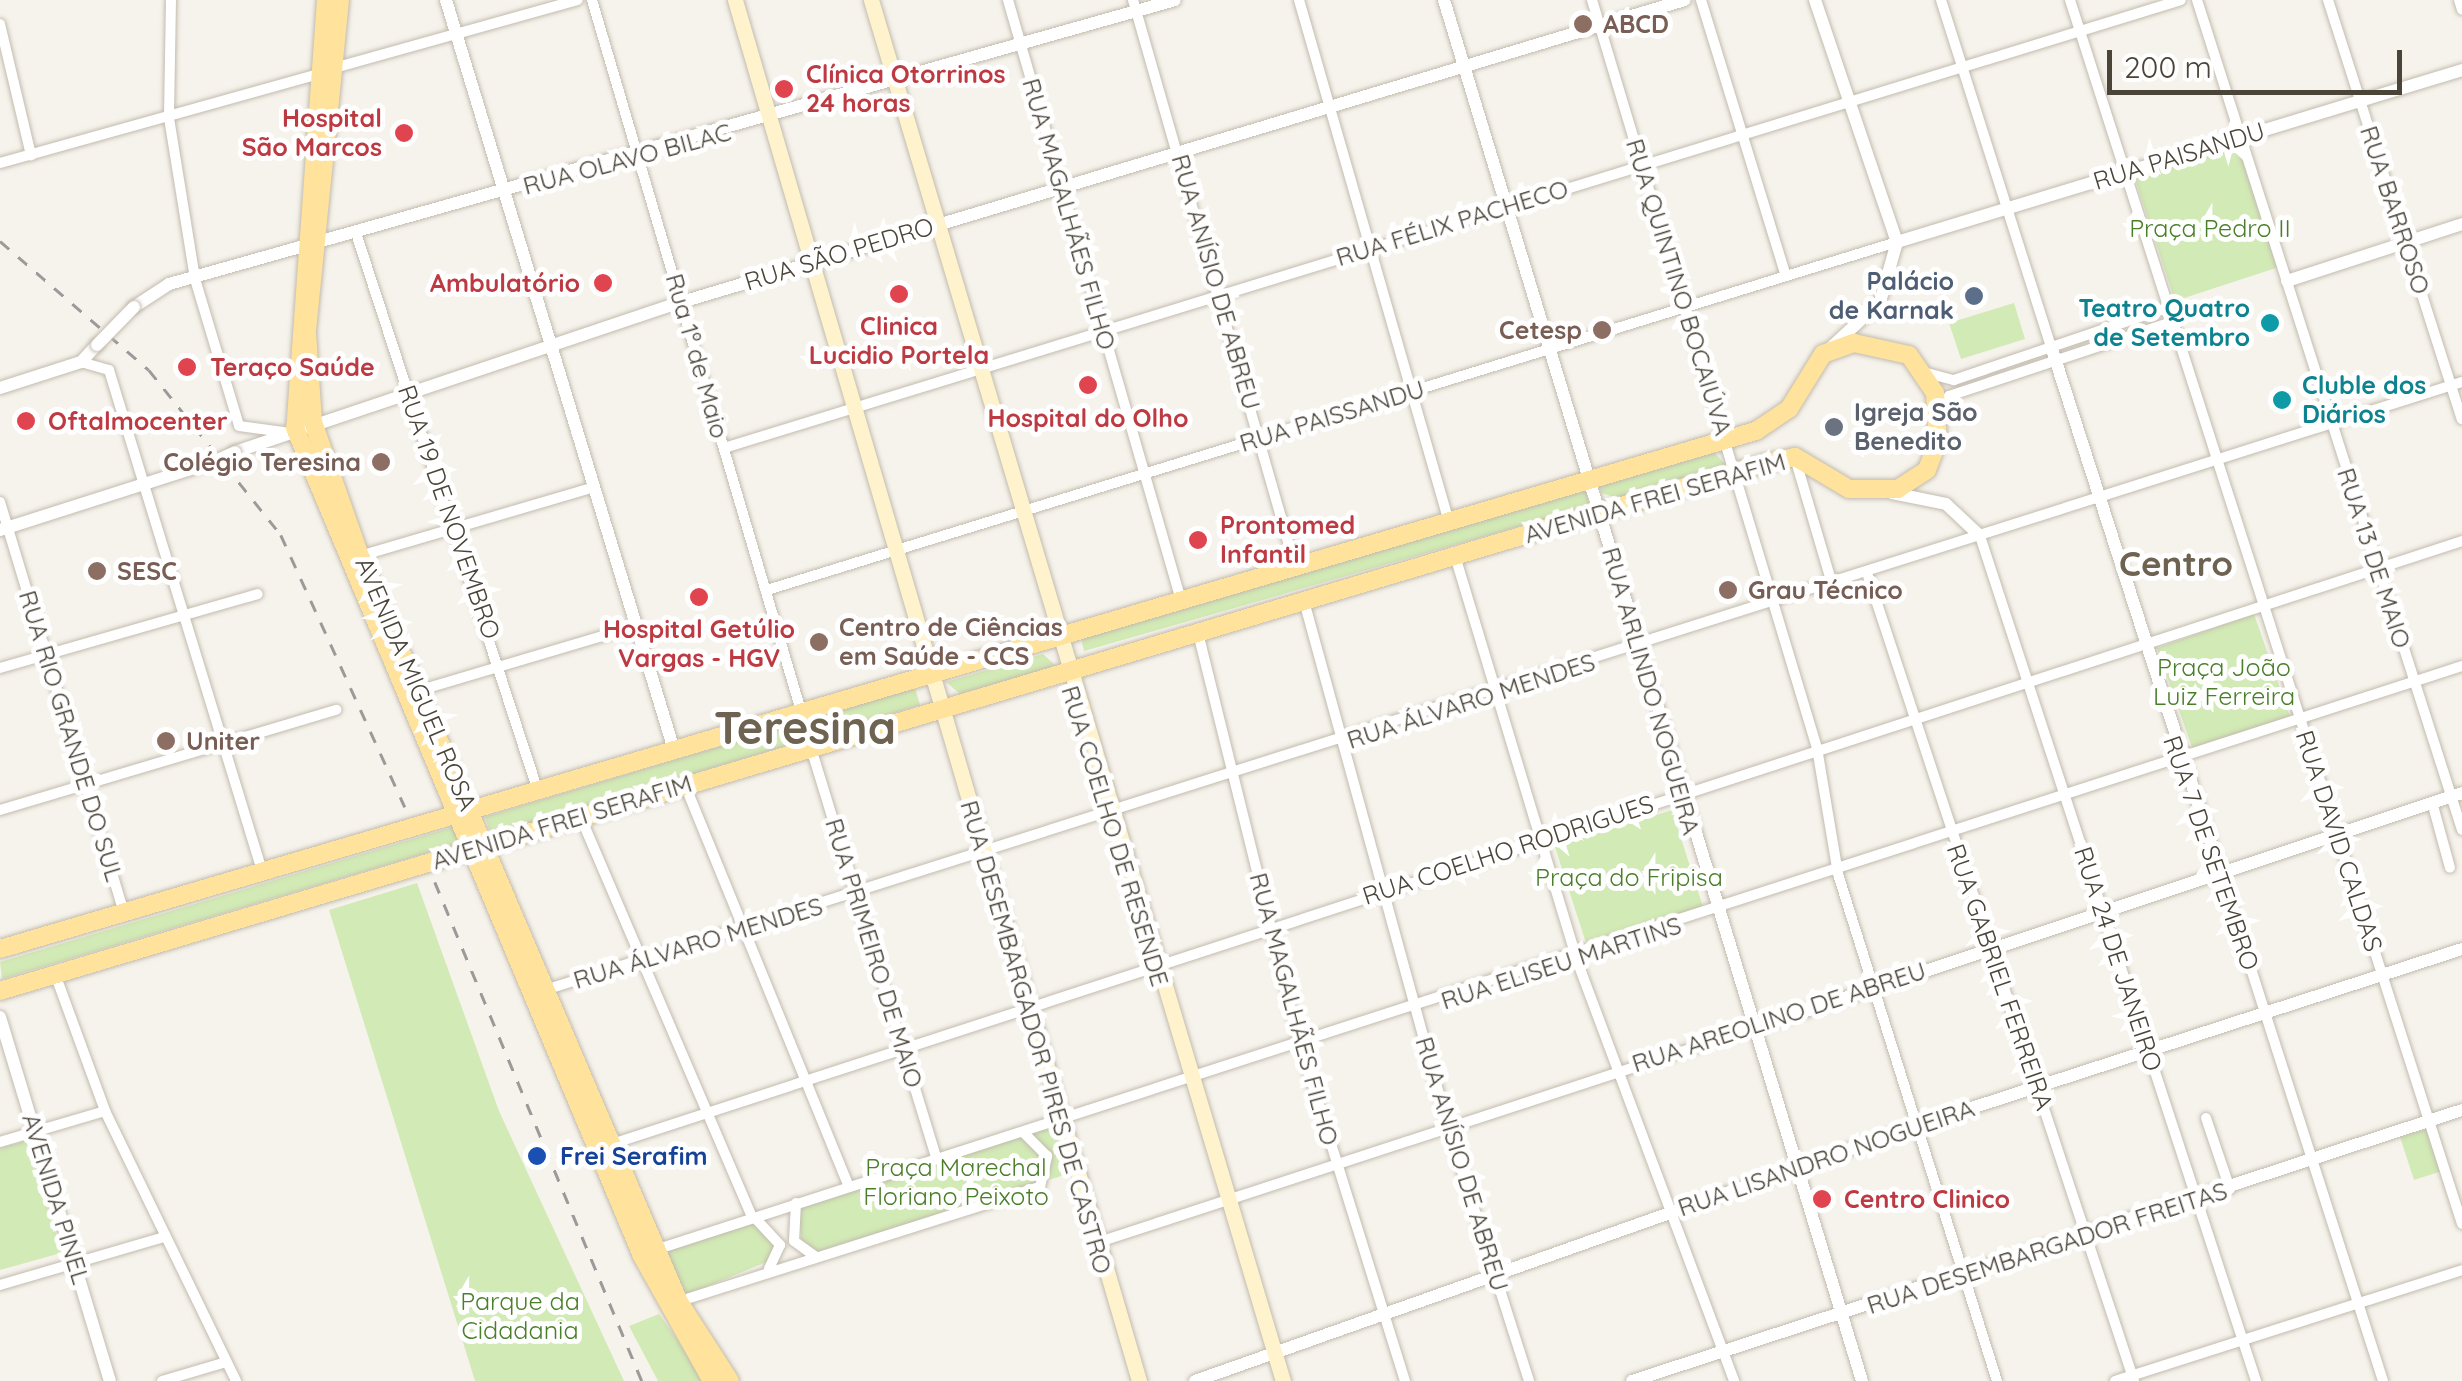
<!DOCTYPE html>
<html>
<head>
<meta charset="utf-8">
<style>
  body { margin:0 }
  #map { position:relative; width:2462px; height:1381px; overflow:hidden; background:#f6f3ec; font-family:Quicksand,sans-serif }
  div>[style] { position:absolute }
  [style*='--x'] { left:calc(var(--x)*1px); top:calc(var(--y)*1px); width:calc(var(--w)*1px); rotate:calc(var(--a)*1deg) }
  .green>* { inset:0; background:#d2eab5 }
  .roads { filter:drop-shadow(0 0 2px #c2bbae) drop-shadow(0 0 2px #c2bbae) }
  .minor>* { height:10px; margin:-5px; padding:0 5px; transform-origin:5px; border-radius:5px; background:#fff }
  .tertiary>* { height:12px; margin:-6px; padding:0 6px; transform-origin:6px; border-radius:6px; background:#fff }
  .secondary>* { height:15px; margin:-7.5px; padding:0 7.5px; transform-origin:7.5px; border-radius:7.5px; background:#fff3cd }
  .primary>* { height:18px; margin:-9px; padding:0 9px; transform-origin:9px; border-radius:9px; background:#ffe39c }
  .rail>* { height:2.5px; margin-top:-1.25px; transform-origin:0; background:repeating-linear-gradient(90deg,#9a9a9a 0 12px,transparent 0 24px) }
  .bridges { filter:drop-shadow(0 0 2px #c2bbae) drop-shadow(0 0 2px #c2bbae) }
  .tertiary-bridge>* { height:12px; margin:-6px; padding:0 6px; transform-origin:6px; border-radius:6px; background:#fff }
  .dots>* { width:28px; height:28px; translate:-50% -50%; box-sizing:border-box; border:5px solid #fff; border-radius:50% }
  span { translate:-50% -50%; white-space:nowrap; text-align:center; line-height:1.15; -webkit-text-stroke:10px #fff; paint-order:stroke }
  .education-label { font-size:25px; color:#785e54; font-weight:700 }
  .left { translate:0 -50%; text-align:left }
  .right { translate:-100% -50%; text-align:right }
  .health-label { font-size:25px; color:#be3a42; font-weight:700 }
  .street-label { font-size:25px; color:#4b4439 }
  .park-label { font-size:25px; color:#4a7f2a }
  .service-label { font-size:25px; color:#4e5e75; font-weight:700 }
  .culture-label { font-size:25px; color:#0d838f; font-weight:700 }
  .worship-label { font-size:25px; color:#5b616d; font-weight:700 }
  .transit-label { font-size:25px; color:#164399; font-weight:700 }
  .district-label { font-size:35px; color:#6e6250; font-weight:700 }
  .town-label { font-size:45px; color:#6e6250; font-weight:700 }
  .scale { position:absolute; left:2107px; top:50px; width:295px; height:45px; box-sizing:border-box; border:5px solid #4b4439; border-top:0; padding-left:12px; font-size:30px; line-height:35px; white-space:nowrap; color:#4b4439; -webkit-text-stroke:8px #fff; paint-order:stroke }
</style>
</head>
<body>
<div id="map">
  <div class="green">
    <i style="clip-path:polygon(2240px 141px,2282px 266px,2175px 301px,2133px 173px)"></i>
    <i style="clip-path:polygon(2014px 303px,2025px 339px,1961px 359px,1949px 323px)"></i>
    <i style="clip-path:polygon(1712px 450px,1726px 465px,1617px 498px,1601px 493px,1600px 485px)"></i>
    <i style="clip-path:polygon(1586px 490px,1590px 506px,1084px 651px,1081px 638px)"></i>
    <i style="clip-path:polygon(2254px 614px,2290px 717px,2193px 750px,2157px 648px)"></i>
    <i style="clip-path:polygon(1043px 654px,1056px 666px,960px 694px,946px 682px)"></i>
    <i style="clip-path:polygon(915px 688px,920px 705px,491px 835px,485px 817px)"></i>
    <i style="clip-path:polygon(1672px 810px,1703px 907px,1586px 943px,1555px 847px)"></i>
    <i style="clip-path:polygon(456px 826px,463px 842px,2px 979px,0 962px)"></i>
    <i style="clip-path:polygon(417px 883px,499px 1111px,624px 1381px,475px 1381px,329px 910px)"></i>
    <i style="clip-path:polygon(1058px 1124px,1071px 1173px,814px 1253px,803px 1248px,797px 1206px)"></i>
    <i style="clip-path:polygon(2428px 1128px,2442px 1171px,2414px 1180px,2400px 1137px)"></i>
    <i style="clip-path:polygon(30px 1140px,61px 1253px,0 1270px,0 1148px)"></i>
    <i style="clip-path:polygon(753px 1221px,776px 1245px,774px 1259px,681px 1297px,663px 1251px)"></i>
    <i style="clip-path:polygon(659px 1314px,707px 1381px,658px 1381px,629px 1326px)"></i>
  </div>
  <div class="roads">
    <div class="minor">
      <i style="--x:171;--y:0;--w:118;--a:91"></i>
      <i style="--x:169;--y:118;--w:163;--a:80.8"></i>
      <i style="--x:195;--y:279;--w:153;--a:73.3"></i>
      <i style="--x:239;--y:426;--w:45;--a:7.6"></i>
      <i style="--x:592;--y:0;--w:741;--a:73.62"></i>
      <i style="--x:1008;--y:0;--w:624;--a:73.92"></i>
      <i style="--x:1133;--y:0;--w:589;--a:74.03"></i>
      <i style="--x:1299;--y:0;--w:543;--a:73.97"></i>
      <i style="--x:1592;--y:0;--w:781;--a:73.26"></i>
      <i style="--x:1817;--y:748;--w:128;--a:80.5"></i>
      <i style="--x:1838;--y:874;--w:531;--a:72.59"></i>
      <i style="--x:1701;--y:0;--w:289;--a:72.9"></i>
      <i style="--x:1941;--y:0;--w:363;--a:72.4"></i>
      <i style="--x:2070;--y:0;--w:1285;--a:72.24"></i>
      <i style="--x:2197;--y:0;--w:871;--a:72.29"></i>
      <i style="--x:2328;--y:0;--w:440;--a:72.3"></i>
      <i style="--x:2459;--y:0;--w:10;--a:73"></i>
      <i style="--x:0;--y:24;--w:135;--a:76.7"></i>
      <i style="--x:334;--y:68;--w:253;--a:-15.6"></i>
      <i style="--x:0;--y:163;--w:331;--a:-15.6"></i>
      <i style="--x:356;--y:233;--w:587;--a:71.94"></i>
      <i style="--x:81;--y:362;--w:29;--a:16"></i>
      <i style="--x:109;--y:370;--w:527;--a:73.01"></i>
      <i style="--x:1927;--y:373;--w:28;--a:15"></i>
      <i style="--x:1954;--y:380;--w:225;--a:-18.7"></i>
      <i style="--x:1939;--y:412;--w:19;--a:-58"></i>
      <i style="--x:1949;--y:396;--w:234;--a:-18.4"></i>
      <i style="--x:724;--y:448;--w:1524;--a:-17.09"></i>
      <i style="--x:1795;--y:458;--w:131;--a:73.6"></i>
      <i style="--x:0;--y:502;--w:429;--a:73.2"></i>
      <i style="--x:1980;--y:536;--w:889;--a:71.91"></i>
      <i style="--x:360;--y:556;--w:244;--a:-16.4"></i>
      <i style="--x:1455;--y:556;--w:420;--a:73.2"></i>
      <i style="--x:1576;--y:958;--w:452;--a:69.5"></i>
      <i style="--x:1867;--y:573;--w:851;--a:71.71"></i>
      <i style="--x:767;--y:590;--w:1182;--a:-17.12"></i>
      <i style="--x:1304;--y:601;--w:545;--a:74.69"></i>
      <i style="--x:1448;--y:1127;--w:267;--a:72.3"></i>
      <i style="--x:1198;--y:633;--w:423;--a:76.1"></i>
      <i style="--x:1300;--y:1044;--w:353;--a:72.7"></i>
      <i style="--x:0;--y:668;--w:268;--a:-16"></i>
      <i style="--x:417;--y:691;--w:228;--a:-16.5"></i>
      <i style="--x:811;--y:748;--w:430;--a:73"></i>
      <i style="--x:685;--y:785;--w:433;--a:67.8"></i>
      <i style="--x:2432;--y:802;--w:68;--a:74.7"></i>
      <i style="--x:0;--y:810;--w:351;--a:-16.6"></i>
      <i style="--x:581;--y:818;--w:434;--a:66.8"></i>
      <i style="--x:2220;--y:872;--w:534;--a:72.24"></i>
      <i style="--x:55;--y:974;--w:146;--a:69.9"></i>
      <i style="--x:105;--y:1111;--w:300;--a:64.1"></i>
      <i style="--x:545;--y:990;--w:2011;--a:-17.6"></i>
      <i style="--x:2206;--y:1118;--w:75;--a:71.3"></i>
      <i style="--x:0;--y:1142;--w:109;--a:-16.4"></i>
      <i style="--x:612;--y:1144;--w:1946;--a:-18.05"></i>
      <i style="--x:796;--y:1203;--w:38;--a:93"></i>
      <i style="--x:794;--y:1241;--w:27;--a:36"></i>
      <i style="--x:755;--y:1218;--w:37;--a:47"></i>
      <i style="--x:780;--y:1245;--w:26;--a:115"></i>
      <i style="--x:1096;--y:1243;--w:692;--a:-18.09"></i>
      <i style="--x:652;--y:1251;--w:1902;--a:-17.91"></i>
      <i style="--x:0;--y:1285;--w:171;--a:-16.3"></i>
      <i style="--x:674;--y:1303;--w:384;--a:-17.6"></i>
      <i style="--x:1040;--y:1187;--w:32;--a:-77"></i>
      <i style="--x:1047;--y:1156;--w:34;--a:-135"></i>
      <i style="--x:162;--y:1381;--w:67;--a:-16.5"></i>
      <i style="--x:2115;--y:1381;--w:364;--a:-17.7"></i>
    </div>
    <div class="tertiary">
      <i style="--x:446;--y:0;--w:784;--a:73.09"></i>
      <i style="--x:1444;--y:0;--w:1443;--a:73.16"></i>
      <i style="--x:1815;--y:0;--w:256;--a:71.3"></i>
      <i style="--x:1897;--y:242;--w:62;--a:105.8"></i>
      <i style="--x:1880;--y:302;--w:74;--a:137.2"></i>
      <i style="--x:1897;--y:242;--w:591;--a:-16.93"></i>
      <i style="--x:2287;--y:281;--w:184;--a:-18"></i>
      <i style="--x:134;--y:307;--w:42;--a:-33.3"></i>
      <i style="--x:169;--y:284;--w:1045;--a:-15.76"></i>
      <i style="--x:2051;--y:346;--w:552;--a:72.19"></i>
      <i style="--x:0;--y:388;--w:85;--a:-17.8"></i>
      <i style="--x:81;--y:362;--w:23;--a:-47"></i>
      <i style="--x:235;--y:452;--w:471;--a:-18.6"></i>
      <i style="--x:682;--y:302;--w:1047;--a:-16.76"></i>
      <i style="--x:1892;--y:493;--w:55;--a:11.5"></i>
      <i style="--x:1946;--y:504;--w:47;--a:43.3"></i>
      <i style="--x:0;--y:530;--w:224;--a:-17.7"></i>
      <i style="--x:0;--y:1017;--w:380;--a:73.2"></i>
      <i style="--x:1754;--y:1028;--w:746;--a:-18.36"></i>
      <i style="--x:1195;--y:1381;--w:765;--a:-19.48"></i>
      <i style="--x:1916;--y:1126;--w:574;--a:-17.96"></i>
      <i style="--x:1632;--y:1381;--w:873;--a:-18.08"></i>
    </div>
    <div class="secondary">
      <i style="--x:735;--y:0;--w:1439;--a:73.69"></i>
      <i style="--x:871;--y:0;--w:1441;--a:73.39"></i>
    </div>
    <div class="primary">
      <i style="--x:326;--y:0;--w:429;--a:94.1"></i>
      <i style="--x:295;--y:428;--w:898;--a:67.26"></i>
      <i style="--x:642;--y:1256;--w:143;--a:60.8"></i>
      <i style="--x:340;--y:0;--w:334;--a:95.7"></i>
      <i style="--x:307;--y:332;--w:90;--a:86.2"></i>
      <i style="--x:313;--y:422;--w:142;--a:70.7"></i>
      <i style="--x:360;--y:556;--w:811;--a:66.85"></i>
      <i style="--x:679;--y:1302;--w:94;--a:57.2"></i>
      <i style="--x:0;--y:949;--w:1831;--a:-16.44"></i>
      <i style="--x:1756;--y:431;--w:40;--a:-34"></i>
      <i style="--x:1789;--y:409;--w:65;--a:-58.3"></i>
      <i style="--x:1823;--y:354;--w:33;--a:-20"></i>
      <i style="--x:1854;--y:343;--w:56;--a:12.3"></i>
      <i style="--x:1909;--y:355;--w:46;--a:55.6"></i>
      <i style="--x:1935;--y:393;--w:48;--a:86.4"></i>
      <i style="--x:1938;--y:441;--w:31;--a:111"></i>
      <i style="--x:1927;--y:470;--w:35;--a:147"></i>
      <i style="--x:1898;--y:489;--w:49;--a:180"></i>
      <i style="--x:1849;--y:489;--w:63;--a:-149.3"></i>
      <i style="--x:1795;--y:457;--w:34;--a:168"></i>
      <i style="--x:1762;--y:464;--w:1839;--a:163.35"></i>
    </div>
  </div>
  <div class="rail">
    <i style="--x:0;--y:241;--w:197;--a:40.9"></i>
    <i style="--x:149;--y:370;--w:211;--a:51.3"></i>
    <i style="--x:281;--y:535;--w:299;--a:65.5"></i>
    <i style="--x:435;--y:882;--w:540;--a:67.47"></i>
  </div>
  <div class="bridges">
    <div class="tertiary-bridge">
      <i style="--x:97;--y:345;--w:53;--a:-45.8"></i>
      <i style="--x:213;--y:462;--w:24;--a:-24"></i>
    </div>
  </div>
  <div class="dots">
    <i style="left:1583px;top:24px;background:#8d6e63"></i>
    <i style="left:784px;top:89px;background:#e0444e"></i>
    <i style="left:404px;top:133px;background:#e0444e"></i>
    <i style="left:603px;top:283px;background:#e0444e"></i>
    <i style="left:899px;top:294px;background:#e0444e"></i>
    <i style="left:1974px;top:296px;background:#5c6f8a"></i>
    <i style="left:2270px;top:323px;background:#0f9aa8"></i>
    <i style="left:1602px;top:330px;background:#8d6e63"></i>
    <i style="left:187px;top:367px;background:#e0444e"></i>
    <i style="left:1088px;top:385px;background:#e0444e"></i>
    <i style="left:2282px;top:400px;background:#0f9aa8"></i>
    <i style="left:26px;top:421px;background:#e0444e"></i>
    <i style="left:1834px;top:427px;background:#6b7280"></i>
    <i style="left:381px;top:462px;background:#8d6e63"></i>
    <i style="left:1198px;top:540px;background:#e0444e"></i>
    <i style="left:97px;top:571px;background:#8d6e63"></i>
    <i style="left:1728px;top:590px;background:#8d6e63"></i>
    <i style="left:699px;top:597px;background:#e0444e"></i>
    <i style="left:819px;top:642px;background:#8d6e63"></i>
    <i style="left:166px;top:741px;background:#8d6e63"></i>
    <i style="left:537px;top:1156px;background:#1a4fb4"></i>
    <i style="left:1822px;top:1199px;background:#e0444e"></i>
  </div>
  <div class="education-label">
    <span class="left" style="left:1603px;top:24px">ABCD</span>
    <span class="right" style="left:1582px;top:330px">Cetesp</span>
    <span class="right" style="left:361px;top:462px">Colégio Teresina</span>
    <span class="left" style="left:117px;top:571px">SESC</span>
    <span class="left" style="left:1748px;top:590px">Grau Técnico</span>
    <span class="left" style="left:839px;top:642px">Centro de Ciências<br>em Saúde - CCS</span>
    <span class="left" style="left:186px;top:741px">Uniter</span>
  </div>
  <div class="health-label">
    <span class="left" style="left:806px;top:89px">Clínica Otorrinos<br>24 horas</span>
    <span class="right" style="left:382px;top:133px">Hospital<br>São Marcos</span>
    <span class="right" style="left:580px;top:283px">Ambulatório</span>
    <span style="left:899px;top:341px">Clinica<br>Lucidio Portela</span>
    <span class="left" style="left:210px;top:367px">Teraço Saúde</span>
    <span style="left:1088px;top:418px">Hospital do Olho</span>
    <span class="left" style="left:48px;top:421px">Oftalmocenter</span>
    <span class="left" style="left:1220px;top:540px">Prontomed<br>Infantil</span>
    <span style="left:699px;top:644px">Hospital Getúlio<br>Vargas - HGV</span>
    <span class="left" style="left:1844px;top:1199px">Centro Clinico</span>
  </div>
  <div class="street-label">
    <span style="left:2179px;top:156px;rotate:-17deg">RUA PAISANDU</span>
    <span style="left:627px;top:159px;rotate:-15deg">RUA OLAVO BILAC</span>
    <span style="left:2395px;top:210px;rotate:72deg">RUA BARROSO</span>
    <span style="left:1069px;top:214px;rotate:74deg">RUA MAGALHÃES FILHO</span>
    <span style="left:1452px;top:223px;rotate:-17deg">RUA FÉLIX PACHECO</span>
    <span style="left:839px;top:254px;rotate:-17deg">RUA SÃO PEDRO</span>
    <span style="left:1216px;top:282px;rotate:74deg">RUA ANÍSIO DE ABREU</span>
    <span style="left:1679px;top:287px;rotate:73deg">RUA QUINTINO BOCAIÚVA</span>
    <span style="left:697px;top:356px;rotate:74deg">Rua 1º de Maio</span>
    <span style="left:1332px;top:416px;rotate:-17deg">RUA PAISSANDU</span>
    <span style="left:1655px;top:498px;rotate:-16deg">AVENIDA FREI SERAFIM</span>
    <span style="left:449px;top:512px;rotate:71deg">RUA 19 DE NOVEMBRO</span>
    <span style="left:2374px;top:558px;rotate:72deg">RUA 13 DE MAIO</span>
    <span style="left:416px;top:684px;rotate:67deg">AVENIDA MIGUEL ROSA</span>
    <span style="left:1651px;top:691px;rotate:74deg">RUA ARLINDO NOGUEIRA</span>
    <span style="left:1471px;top:701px;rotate:-18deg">RUA ÁLVARO MENDES</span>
    <span style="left:71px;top:736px;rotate:73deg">RUA RIO GRANDE DO SUL</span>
    <span style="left:562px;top:822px;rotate:-17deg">AVENIDA FREI SERAFIM</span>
    <span style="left:1115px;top:836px;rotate:73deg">RUA COELHO DE RESENDE</span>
    <span style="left:2339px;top:841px;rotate:72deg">RUA DAVID CALDAS</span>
    <span style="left:1508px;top:850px;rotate:-18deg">RUA COELHO RODRIGUES</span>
    <span style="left:2211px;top:853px;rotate:71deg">RUA 7 DE SETEMBRO</span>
    <span style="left:698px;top:943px;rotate:-17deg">RUA ÁLVARO MENDES</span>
    <span style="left:874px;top:953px;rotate:73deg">RUA PRIMEIRO DE MAIO</span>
    <span style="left:2118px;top:959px;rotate:72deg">RUA 24 DE JANEIRO</span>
    <span style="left:1561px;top:963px;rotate:-18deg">RUA ELISEU MARTINS</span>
    <span style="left:2000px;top:977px;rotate:71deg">RUA GABRIEL FERREIRA</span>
    <span style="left:1294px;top:1009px;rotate:75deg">RUA MAGALHÃES FILHO</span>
    <span style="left:1779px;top:1017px;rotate:-18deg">RUA AREOLINO DE ABREU</span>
    <span style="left:1036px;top:1037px;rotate:74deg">RUA DESEMBARGADOR PIRES DE CASTRO</span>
    <span style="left:1826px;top:1158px;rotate:-19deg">RUA LISANDRO NOGUEIRA</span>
    <span style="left:1462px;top:1164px;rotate:73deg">RUA ANÍSIO DE ABREU</span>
    <span style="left:56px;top:1199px;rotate:73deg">AVENIDA PINEL</span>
    <span style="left:2047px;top:1248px;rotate:-18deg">RUA DESEMBARGADOR FREITAS</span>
  </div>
  <div class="park-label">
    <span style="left:2210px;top:228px">Praça Pedro II</span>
    <span style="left:2224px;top:682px">Praça João<br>Luiz Ferreira</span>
    <span style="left:1629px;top:877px">Praça do Fripisa</span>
    <span style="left:956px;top:1182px">Praça Marechal<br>Floriano Peixoto</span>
    <span style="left:520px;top:1316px">Parque da<br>Cidadania</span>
  </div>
  <div class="service-label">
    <span class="right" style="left:1954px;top:296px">Palácio<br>de Karnak</span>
  </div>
  <div class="culture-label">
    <span class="right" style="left:2250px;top:323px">Teatro Quatro<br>de Setembro</span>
    <span class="left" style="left:2302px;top:400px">Cluble dos<br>Diários</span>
  </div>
  <div class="worship-label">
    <span class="left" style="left:1854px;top:427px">Igreja São<br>Benedito</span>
  </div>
  <div class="transit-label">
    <span class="left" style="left:560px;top:1156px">Frei Serafim</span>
  </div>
  <div class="district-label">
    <span style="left:2176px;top:563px">Centro</span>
  </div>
  <div class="town-label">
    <span style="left:805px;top:728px">Teresina</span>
  </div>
  <div class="scale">200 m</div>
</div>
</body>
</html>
